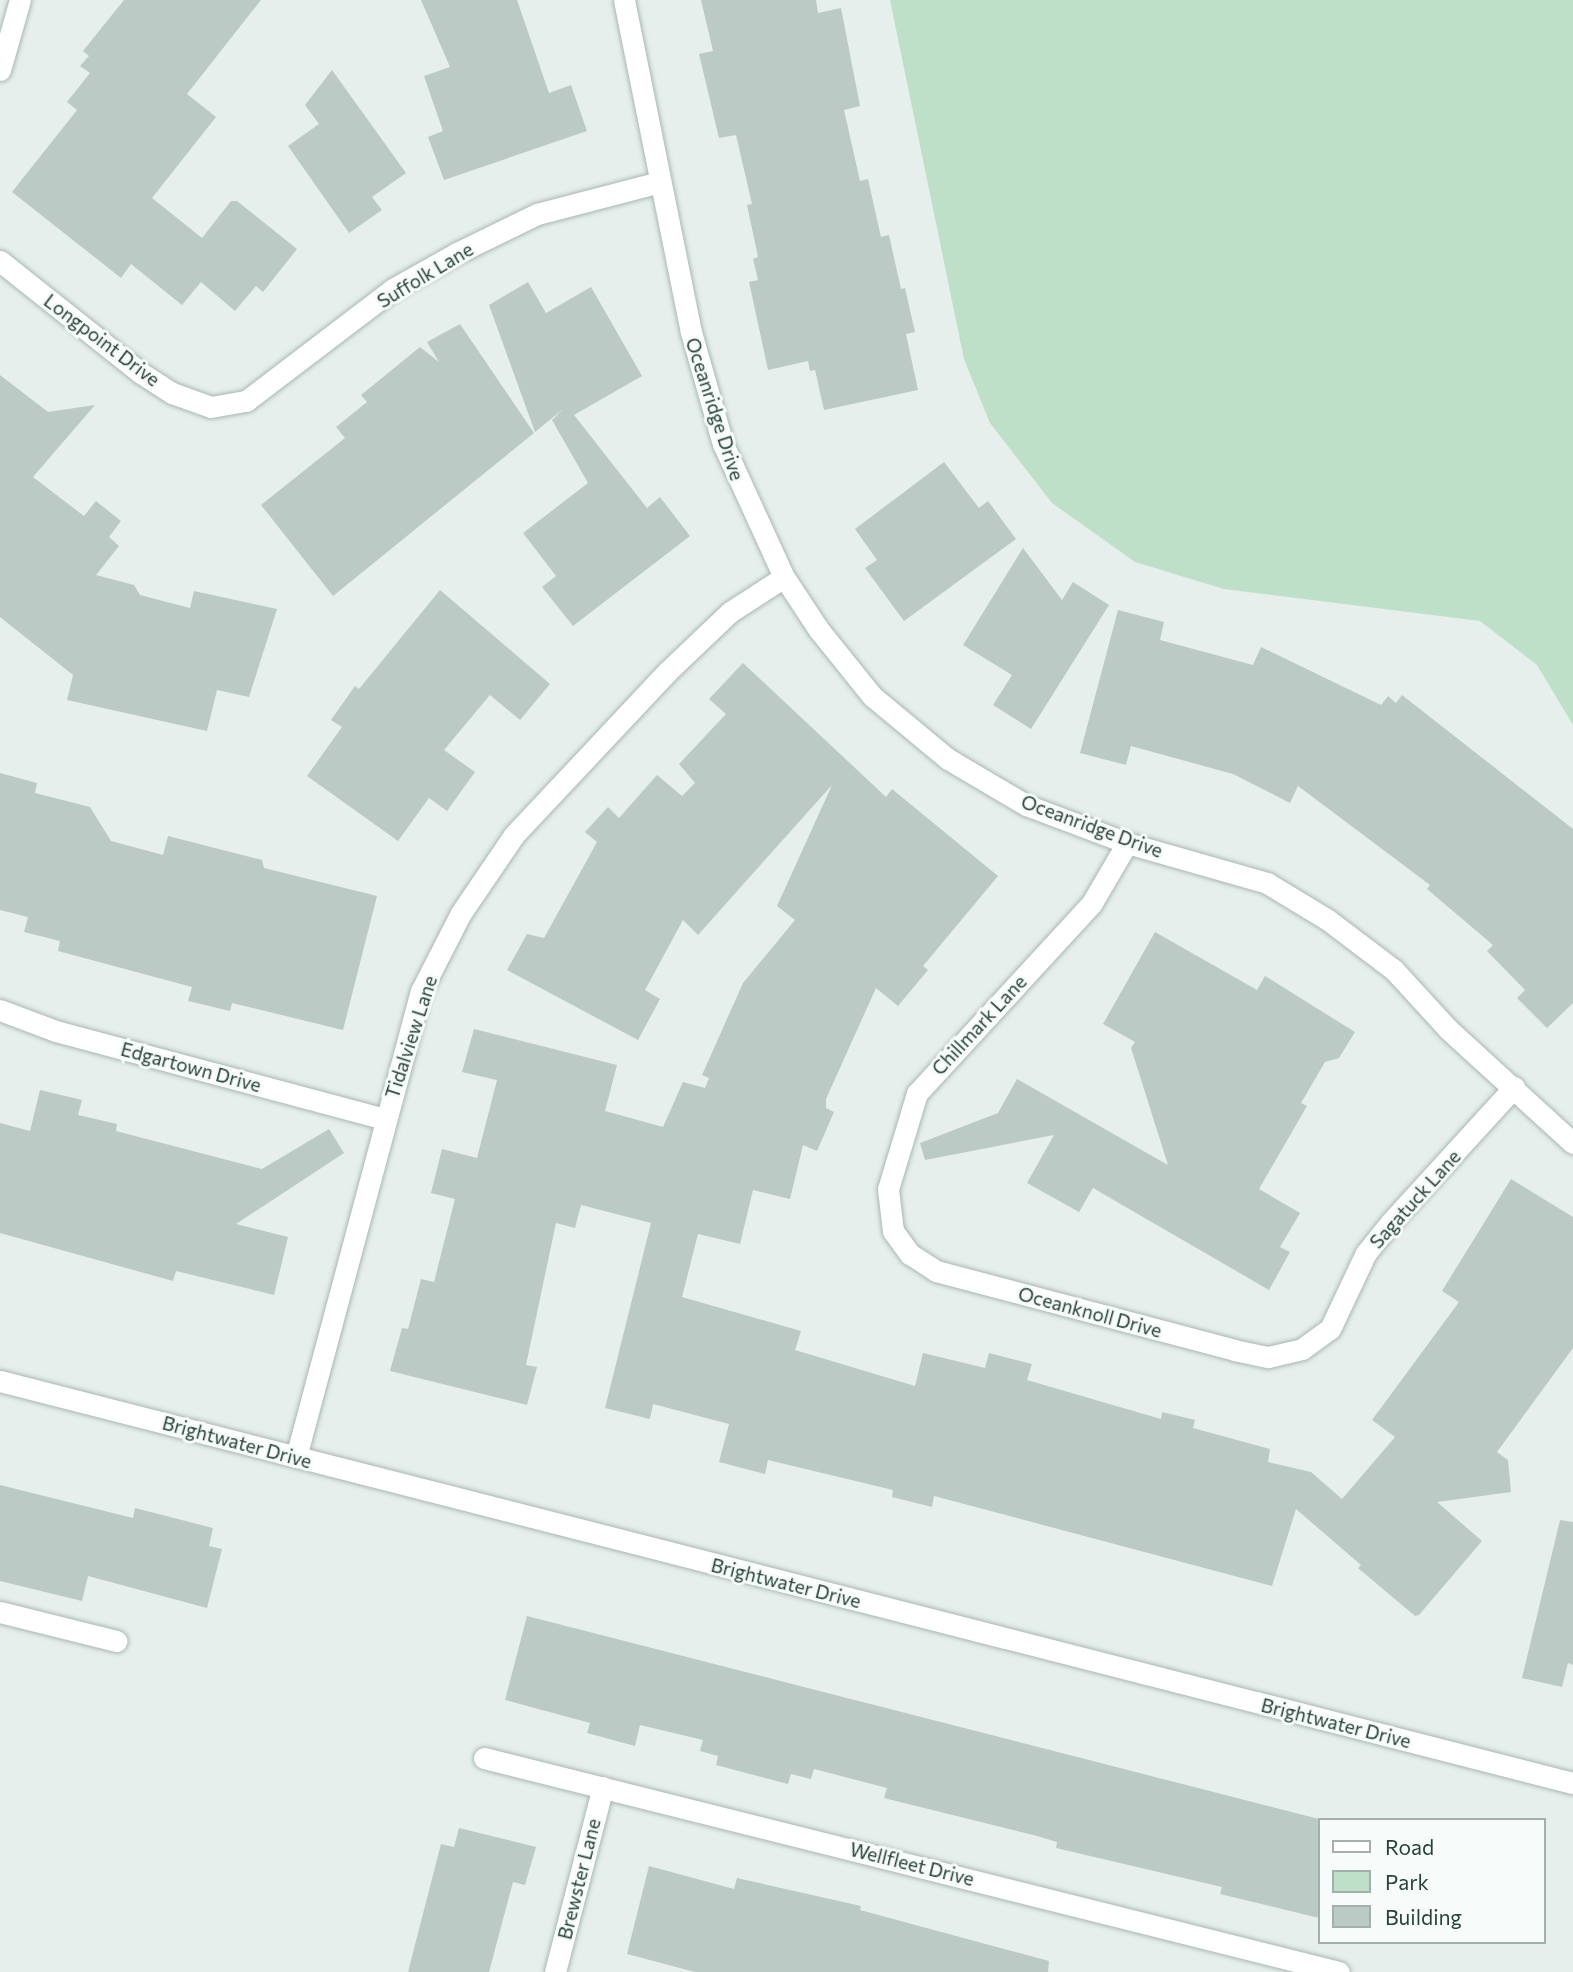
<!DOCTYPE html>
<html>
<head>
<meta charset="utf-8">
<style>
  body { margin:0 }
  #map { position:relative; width:1573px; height:1972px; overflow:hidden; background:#e6efeb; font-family:Commissioner,sans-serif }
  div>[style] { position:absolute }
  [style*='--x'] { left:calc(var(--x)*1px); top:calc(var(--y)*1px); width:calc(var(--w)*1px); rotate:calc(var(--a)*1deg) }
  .green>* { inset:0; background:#bfe0c8 }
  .building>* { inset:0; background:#bbcac4 }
  .roads { filter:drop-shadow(0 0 2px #a8b8b2) drop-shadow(0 0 2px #a8b8b2) }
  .minor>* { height:21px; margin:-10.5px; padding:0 10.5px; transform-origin:10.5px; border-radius:10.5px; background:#fff }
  span { translate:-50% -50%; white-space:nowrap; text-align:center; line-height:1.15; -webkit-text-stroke:6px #f7fbf9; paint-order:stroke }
  .street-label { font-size:19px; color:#24423a }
  .legend { position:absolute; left:1318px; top:1818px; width:228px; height:126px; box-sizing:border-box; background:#f7fbf9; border:2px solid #a3b1ad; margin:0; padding:9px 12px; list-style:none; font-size:21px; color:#24423a }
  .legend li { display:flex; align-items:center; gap:14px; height:35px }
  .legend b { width:35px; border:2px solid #a3b1ad }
</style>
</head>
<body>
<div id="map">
  <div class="green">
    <i style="clip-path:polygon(890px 0,1573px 0,1573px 725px,1537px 665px,1480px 621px,1224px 589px,1135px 562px,1052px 503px,990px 423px,964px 359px)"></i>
  </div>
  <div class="building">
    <i style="clip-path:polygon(124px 0,261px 0,187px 94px,216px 117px,152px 198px,202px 238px,231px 201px,237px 201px,297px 249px,263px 292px,256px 286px,235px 311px,201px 282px,182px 305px,131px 264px,121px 278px,12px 192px,77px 110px,67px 102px,90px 73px,80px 66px,89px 56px,83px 51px)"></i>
    <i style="clip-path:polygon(421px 0,517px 0,549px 93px,571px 85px,587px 131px,444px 180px,428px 137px,443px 131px,424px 76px,450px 67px)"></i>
    <i style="clip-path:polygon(701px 0,816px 0,818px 13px,841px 8px,860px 106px,844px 110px,860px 181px,868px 179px,881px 237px,889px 235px,901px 289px,905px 288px,915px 332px,906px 334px,918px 390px,824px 410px,815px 370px,810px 371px,808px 361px,768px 370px,749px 282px,758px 280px,753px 259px,758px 257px,747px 205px,752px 204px,736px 135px,719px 138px,699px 54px,713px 51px)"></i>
    <i style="clip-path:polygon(332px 70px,406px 173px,372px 197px,382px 210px,349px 233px,288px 146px,319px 124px,305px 105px)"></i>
    <i style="clip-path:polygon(528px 282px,546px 313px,591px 287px,642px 376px,574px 415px,647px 508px,660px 497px,690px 536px,573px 626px,542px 587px,556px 576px,523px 533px,588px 483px,552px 420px,563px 409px,535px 432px,489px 305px)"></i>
    <i style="clip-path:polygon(460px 324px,534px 433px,333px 596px,261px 505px,345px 438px,336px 427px,367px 402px,361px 395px,420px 347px,439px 362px,427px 342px)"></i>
    <i style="clip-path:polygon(0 375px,48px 412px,95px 405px,33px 477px,84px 516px,96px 501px,121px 521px,109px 537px,119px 546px,96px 575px,134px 585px,140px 595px,190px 608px,194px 591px,277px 609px,249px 697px,217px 690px,207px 731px,67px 700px,73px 675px,0 617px)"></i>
    <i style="clip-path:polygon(944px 462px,979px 508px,988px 501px,1016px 539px,904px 621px,865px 568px,877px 560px,855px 529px)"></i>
    <i style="clip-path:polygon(1023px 548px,1062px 600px,1073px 582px,1109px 605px,1031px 729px,993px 705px,1012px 675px,963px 645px)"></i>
    <i style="clip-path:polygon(440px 590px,550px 684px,520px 720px,490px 695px,444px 750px,475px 772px,447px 811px,429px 798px,398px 841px,307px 776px,342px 727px,331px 720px,355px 686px,359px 689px)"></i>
    <i style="clip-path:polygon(1118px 610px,1164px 622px,1160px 640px,1253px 665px,1261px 647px,1381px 705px,1388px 696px,1396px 703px,1402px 695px,1573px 829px,1573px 1003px,1547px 1028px,1517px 998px,1525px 990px,1487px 951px,1493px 945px,1427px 889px,1430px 885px,1298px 786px,1290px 803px,1233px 774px,1131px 746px,1126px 765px,1080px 753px)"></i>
    <i style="clip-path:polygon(743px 663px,886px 797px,892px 789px,998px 876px,923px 966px,928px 970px,898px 1006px,876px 988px,826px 1099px,826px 1108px,834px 1112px,817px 1151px,803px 1145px,790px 1199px,753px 1190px,740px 1244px,698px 1234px,682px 1297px,801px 1331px,795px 1350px,915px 1386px,923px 1353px,985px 1368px,989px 1353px,1032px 1364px,1027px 1380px,1161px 1419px,1162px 1412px,1195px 1420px,1193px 1428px,1270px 1449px,1268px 1462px,1311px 1472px,1342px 1499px,1395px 1437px,1372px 1420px,1459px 1302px,1442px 1291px,1511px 1179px,1573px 1217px,1573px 1348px,1497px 1452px,1508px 1460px,1511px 1492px,1437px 1502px,1482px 1541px,1419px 1615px,1415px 1616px,1358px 1568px,1361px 1565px,1296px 1509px,1272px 1586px,934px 1496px,932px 1507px,892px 1497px,893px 1490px,768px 1460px,765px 1474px,719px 1462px,729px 1424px,653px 1404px,650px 1419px,605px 1408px,651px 1223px,581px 1205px,575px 1228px,556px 1223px,526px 1365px,537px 1367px,527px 1405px,390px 1371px,402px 1328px,408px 1329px,421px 1279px,434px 1282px,455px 1199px,431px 1193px,442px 1149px,477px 1158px,497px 1080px,462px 1072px,474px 1029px,617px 1065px,605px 1111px,663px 1127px,683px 1082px,705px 1088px,709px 1078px,702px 1075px,743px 983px,795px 920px,777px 906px,832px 785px,698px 935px,683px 920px,645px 990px,660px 999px,638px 1040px,507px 970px,527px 934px,544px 938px,597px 842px,585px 832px,608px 807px,619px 818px,657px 775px,682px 796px,695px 783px,679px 764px,726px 714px,709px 699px)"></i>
    <i style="clip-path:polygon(0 773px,37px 783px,35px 793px,90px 807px,111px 841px,163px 855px,168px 836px,262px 860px,264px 868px,377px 896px,343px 1030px,232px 1003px,230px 1011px,188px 1001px,192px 987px,58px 951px,60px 941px,24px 932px,28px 917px,0 910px)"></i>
    <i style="clip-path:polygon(1155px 932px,1257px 990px,1265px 976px,1355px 1032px,1339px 1058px,1325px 1062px,1301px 1103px,1307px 1106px,1259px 1189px,1300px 1213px,1280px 1247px,1290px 1252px,1269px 1290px,1093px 1188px,1079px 1212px,1027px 1183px,1054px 1135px,925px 1160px,920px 1143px,998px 1113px,1017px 1079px,1168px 1165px,1131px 1048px,1135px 1042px,1103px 1024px)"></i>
    <i style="clip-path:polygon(40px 1090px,82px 1100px,78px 1115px,117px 1124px,116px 1131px,262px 1169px,329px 1129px,344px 1153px,236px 1224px,288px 1237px,274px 1295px,176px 1271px,173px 1281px,0 1233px,0 1123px,30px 1131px)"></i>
    <i style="clip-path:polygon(0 1485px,133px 1518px,135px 1508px,213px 1528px,209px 1546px,222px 1549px,207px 1608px,88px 1576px,82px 1601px,0 1581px)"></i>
    <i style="clip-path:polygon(1560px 1520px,1573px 1522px,1573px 1665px,1568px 1663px,1562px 1687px,1522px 1678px)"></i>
    <i style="clip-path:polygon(527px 1616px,1319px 1819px,1319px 1918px,1220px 1894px,1222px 1887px,1056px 1848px,1057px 1842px,1037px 1836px,884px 1798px,887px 1788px,814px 1769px,811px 1779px,791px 1774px,788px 1784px,716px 1765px,718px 1756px,700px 1751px,703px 1740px,640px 1725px,635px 1746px,587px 1733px,590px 1723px,505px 1700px)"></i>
    <i style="clip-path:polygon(459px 1828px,536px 1847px,525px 1885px,513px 1882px,489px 1972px,408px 1972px,441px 1844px,454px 1847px)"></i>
    <i style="clip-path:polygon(649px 1866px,734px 1889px,737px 1878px,861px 1906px,860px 1910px,1049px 1961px,1048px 1972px,695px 1972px,627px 1954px)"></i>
  </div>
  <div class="roads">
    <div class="minor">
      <i style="--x:624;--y:0;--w:339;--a:78.6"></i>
      <i style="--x:691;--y:332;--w:116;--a:74.1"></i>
      <i style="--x:723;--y:444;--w:146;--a:65.4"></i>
      <i style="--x:784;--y:577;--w:64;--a:56.6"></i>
      <i style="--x:819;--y:630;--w:85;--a:51.2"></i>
      <i style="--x:872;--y:696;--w:99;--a:39.7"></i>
      <i style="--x:948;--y:759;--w:91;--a:30.5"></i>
      <i style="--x:1026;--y:805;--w:108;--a:20.6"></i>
      <i style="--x:1127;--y:843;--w:146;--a:15.9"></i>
      <i style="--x:1267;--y:883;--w:71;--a:31.2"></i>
      <i style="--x:1328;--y:920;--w:83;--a:37.1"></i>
      <i style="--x:1394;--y:970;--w:80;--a:47.5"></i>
      <i style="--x:1448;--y:1029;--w:169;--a:42.4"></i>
      <i style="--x:0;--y:70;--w:73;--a:-74.1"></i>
      <i style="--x:0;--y:261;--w:180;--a:38.5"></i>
      <i style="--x:141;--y:373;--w:37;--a:33"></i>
      <i style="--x:172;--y:393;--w:41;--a:19.7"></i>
      <i style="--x:211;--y:407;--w:36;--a:-10"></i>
      <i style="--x:246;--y:401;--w:185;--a:-37.3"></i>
      <i style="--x:393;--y:289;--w:73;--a:-29.4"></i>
      <i style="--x:457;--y:253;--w:89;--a:-26"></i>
      <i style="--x:537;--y:214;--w:127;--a:-14.6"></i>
      <i style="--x:1127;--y:843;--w:69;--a:120.3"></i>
      <i style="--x:1092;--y:903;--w:258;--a:132.6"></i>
      <i style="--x:917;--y:1093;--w:100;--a:106.8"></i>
      <i style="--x:888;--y:1189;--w:42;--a:83.2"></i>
      <i style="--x:893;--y:1231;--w:29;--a:54"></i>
      <i style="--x:910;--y:1254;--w:31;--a:33"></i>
      <i style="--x:936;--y:1271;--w:308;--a:14.8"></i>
      <i style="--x:1234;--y:1350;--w:35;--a:12"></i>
      <i style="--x:1268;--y:1357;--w:35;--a:-13"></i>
      <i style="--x:1302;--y:1349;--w:34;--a:-36"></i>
      <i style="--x:1330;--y:1329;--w:84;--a:-64.7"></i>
      <i style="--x:1366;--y:1253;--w:38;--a:-51"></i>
      <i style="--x:1390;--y:1223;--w:184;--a:-47.6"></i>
      <i style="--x:0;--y:1010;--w:60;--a:20.6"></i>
      <i style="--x:56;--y:1031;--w:340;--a:15"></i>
      <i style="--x:0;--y:1381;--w:1624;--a:14.34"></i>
      <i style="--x:296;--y:1457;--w:482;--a:-75"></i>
      <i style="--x:421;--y:991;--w:88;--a:-62.9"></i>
      <i style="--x:461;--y:913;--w:94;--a:-55.8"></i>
      <i style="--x:514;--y:835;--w:224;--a:-46.8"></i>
      <i style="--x:667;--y:672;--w:87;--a:-43.6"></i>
      <i style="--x:730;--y:612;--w:64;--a:-32.9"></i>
      <i style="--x:0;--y:1612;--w:120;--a:14"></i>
      <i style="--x:484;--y:1758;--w:881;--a:14.05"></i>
      <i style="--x:555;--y:1972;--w:191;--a:-75.5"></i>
    </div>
  </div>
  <div class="street-label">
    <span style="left:425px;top:275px;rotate:-31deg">Suffolk Lane</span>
    <span style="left:102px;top:340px;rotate:37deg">Longpoint Drive</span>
    <span style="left:715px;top:409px;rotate:72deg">Oceanridge Drive</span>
    <span style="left:1092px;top:826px;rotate:20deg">Oceanridge Drive</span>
    <span style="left:979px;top:1025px;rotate:-47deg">Chillmark Lane</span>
    <span style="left:411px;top:1037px;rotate:-72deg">Tidalview Lane</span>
    <span style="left:191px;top:1067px;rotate:15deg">Edgartown Drive</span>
    <span style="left:1415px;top:1199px;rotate:-48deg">Sagatuck Lane</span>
    <span style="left:1090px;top:1312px;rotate:15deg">Oceanknoll Drive</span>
    <span style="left:237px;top:1442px;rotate:15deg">Brightwater Drive</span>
    <span style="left:786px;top:1583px;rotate:14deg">Brightwater Drive</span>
    <span style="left:1336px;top:1723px;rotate:14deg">Brightwater Drive</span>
    <span style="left:912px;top:1864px;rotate:14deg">Wellfleet Drive</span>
    <span style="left:579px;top:1879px;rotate:-76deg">Brewster Lane</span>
  </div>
  <ul class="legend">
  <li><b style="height:9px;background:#fff"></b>Road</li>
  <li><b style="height:19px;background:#bfe0c8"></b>Park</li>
  <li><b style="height:19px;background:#bbcac4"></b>Building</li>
  </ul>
</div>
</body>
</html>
